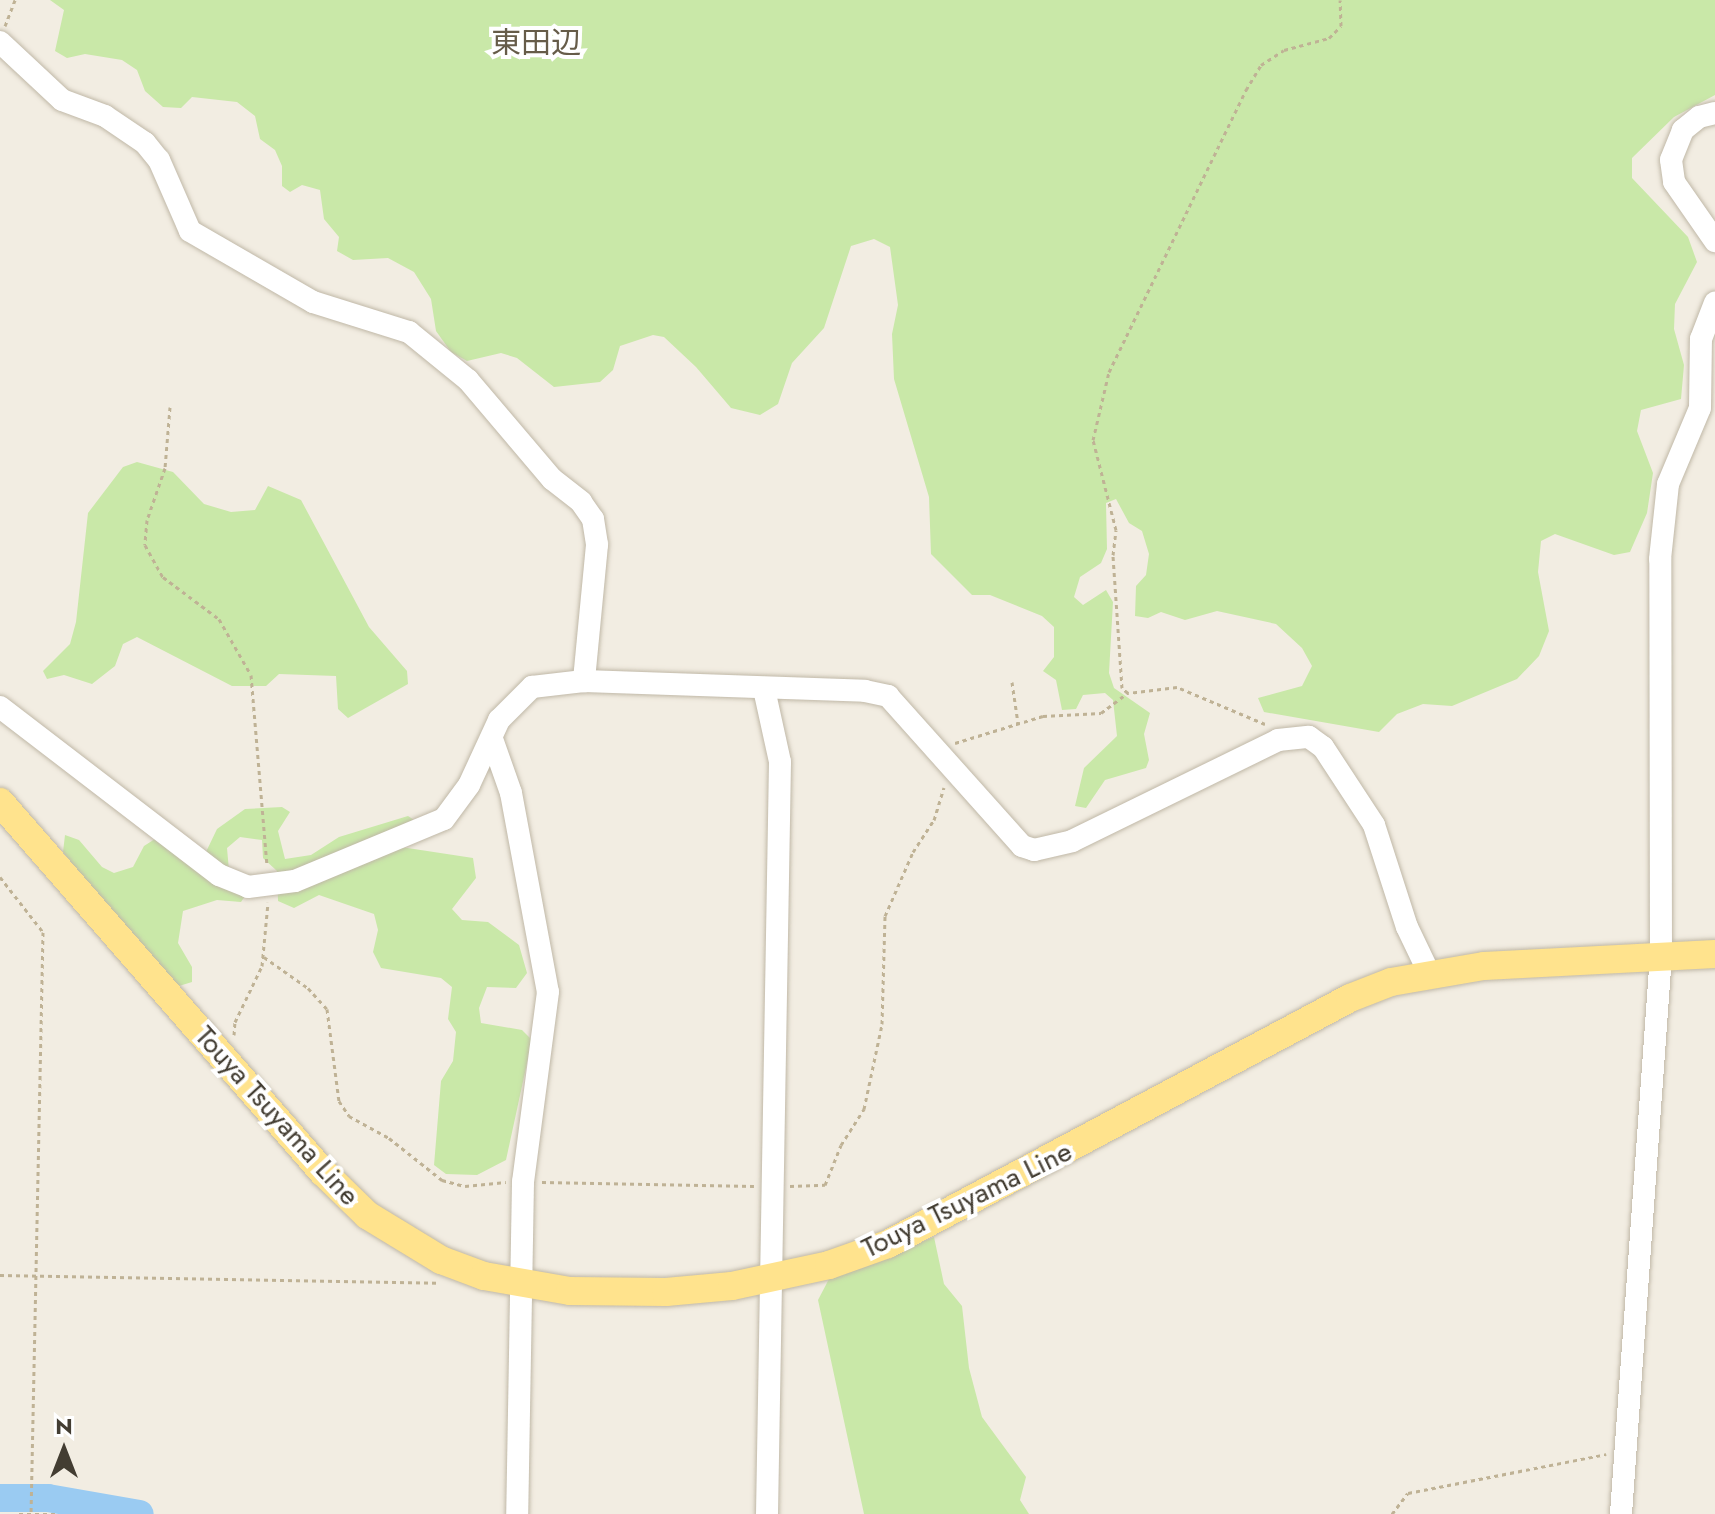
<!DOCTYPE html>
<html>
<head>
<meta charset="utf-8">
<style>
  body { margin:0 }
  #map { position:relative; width:1715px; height:1514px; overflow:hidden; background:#f2ede2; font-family:Jost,"Noto Sans JP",sans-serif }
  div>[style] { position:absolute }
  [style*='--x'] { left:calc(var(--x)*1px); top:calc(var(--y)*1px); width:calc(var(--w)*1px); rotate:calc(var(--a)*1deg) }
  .green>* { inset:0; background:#c9e8a8 }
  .river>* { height:28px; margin:-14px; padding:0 14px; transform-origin:14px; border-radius:14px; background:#9acbf2 }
  .path>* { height:3px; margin-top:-1.5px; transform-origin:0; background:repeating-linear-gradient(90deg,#bfb295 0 4px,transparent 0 8px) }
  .roads { filter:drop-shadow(0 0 2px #c0b8a7) drop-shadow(0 0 2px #c0b8a7) }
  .minor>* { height:22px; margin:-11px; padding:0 11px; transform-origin:11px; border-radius:11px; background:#fff }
  .major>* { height:28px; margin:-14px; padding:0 14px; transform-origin:14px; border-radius:14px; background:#ffe38d }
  span { translate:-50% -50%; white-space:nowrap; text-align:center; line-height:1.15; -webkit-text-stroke:8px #fff; paint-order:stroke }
  .street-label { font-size:28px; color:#433d32 }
  .neighbourhood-label { font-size:30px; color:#665c49 }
  .north { position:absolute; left:24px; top:1410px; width:80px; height:80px; -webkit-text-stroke:6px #fff; paint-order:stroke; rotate:0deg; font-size:22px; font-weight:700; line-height:32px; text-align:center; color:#433d32 }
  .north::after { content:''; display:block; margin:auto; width:28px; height:36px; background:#433d32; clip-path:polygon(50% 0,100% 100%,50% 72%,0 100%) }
</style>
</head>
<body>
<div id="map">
  <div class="green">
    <i style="clip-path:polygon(50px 0,1715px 0,1715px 95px,1674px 117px,1632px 158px,1632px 178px,1688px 237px,1697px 262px,1675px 304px,1674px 329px,1684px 365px,1681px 399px,1641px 410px,1637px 431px,1653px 473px,1647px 513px,1630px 552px,1614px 555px,1555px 534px,1541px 541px,1538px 572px,1549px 631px,1539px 656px,1517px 679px,1452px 706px,1423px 704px,1397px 714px,1379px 732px,1264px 712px,1258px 698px,1302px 686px,1312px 666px,1302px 648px,1276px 624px,1217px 611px,1185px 620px,1161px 612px,1148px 618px,1135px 616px,1136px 586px,1146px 575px,1149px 554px,1142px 531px,1129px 523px,1116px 499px,1106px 503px,1107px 549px,1101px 563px,1080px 577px,1074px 597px,1083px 605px,1106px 590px,1113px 602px,1109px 673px,1114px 688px,1150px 713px,1144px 734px,1149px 760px,1146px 768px,1105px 780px,1086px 808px,1075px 806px,1084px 768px,1117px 736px,1113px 700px,1105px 693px,1083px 695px,1076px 709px,1062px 710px,1056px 680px,1043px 671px,1054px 657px,1054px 627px,1042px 616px,990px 595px,972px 595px,931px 554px,929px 497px,894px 379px,892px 334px,898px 305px,890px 247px,874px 239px,851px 246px,824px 328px,792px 363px,778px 404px,760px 415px,731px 408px,696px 367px,664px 337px,653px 335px,620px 346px,613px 370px,600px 382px,554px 387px,517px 358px,501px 353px,467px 361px,451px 352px,436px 331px,431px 299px,414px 272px,388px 258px,353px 260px,337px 251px,339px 237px,324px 219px,320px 190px,302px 185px,290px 192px,282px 186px,282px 166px,275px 150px,260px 139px,255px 116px,237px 102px,192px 97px,181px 108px,163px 107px,145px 91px,137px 70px,122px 60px,85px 54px,67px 58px,55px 51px,64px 10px)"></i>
    <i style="clip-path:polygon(137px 462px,173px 472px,204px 504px,231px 512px,255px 510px,268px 486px,301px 500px,369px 627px,407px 671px,408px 684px,348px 718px,338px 709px,336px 676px,279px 674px,266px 686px,232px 686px,137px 637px,123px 644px,115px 666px,92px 684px,64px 675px,47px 679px,43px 671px,70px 644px,76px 622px,88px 513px,123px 467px)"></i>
    <i style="clip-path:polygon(282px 807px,290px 812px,278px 831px,285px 859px,311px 855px,339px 837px,408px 816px,414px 820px,401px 847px,473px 858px,476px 878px,452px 909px,462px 920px,488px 922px,519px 945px,527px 973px,516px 988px,487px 987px,479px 1008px,481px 1023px,522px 1030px,532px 1040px,506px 1160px,477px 1175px,446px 1174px,434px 1165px,441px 1081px,453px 1061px,456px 1032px,448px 1019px,452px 987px,441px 978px,381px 968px,373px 952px,378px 930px,374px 914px,319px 895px,294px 908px,278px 901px,277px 871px,263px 858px,262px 840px,240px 837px,227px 848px,230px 882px,247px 893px,241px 902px,217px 900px,183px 911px,178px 943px,192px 967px,192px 982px,179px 986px,133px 941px,63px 852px,65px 835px,79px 840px,102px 867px,114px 873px,133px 867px,144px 846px,158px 837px,205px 854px,217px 829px,245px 809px)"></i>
    <i style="clip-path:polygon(934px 1237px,944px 1284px,962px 1306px,969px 1368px,982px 1417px,1026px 1477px,1020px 1500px,1029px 1514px,864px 1514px,818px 1300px,829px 1279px)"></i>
  </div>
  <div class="river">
    <i style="--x:0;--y:1498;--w:48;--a:0"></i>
    <i style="--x:48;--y:1498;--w:93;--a:9.9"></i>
  </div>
  <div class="path">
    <i style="--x:5;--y:26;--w:28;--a:-69"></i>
    <i style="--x:170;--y:407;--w:61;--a:94.7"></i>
    <i style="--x:165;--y:468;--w:55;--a:109.1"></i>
    <i style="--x:147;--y:520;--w:25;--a:95"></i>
    <i style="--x:145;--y:545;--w:37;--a:61"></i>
    <i style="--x:163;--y:577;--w:70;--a:36.9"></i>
    <i style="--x:219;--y:619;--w:64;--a:60.3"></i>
    <i style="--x:251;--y:675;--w:192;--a:85.2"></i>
    <i style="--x:1012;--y:682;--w:41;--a:81.7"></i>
    <i style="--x:1265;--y:724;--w:95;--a:-157.2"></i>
    <i style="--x:1177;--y:687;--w:49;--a:173"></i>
    <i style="--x:1128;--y:693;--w:8;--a:-140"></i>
    <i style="--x:1122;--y:688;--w:133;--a:-93.9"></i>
    <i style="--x:1113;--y:555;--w:25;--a:-83"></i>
    <i style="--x:1116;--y:530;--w:93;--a:-104.3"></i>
    <i style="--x:1093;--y:440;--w:70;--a:-76.8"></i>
    <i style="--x:1109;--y:372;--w:314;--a:-64.1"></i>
    <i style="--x:1246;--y:90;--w:29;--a:-59"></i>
    <i style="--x:1261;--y:65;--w:27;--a:-33"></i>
    <i style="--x:1284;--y:50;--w:47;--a:-14.9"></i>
    <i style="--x:1329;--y:38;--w:17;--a:-45"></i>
    <i style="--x:1341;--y:26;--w:26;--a:-92"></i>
    <i style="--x:955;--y:743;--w:92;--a:-17.1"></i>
    <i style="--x:1043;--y:716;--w:58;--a:-3"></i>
    <i style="--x:1101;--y:713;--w:34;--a:-37"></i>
    <i style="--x:0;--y:877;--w:70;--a:52"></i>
    <i style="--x:43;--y:932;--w:581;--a:91.18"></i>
    <i style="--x:264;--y:957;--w:54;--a:35.2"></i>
    <i style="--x:308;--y:988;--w:28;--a:48"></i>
    <i style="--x:327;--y:1009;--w:93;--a:82.6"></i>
    <i style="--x:339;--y:1101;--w:18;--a:56"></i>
    <i style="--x:349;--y:1116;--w:46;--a:28.8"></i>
    <i style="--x:389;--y:1138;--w:68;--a:38.4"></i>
    <i style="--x:442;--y:1180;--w:24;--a:15"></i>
    <i style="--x:465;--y:1186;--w:41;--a:-5.6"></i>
    <i style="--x:234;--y:1035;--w:13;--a:-86"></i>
    <i style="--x:235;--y:1022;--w:62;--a:-64.3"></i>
    <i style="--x:262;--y:966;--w:64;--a:-84.6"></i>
    <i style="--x:542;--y:1182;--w:212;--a:1.1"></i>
    <i style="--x:790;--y:1186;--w:35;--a:-2"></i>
    <i style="--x:825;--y:1185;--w:43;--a:-68.2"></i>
    <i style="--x:841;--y:1145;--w:43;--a:-57.4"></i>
    <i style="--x:864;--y:1109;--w:87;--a:-78"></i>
    <i style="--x:882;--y:1024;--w:108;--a:-88.4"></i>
    <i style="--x:885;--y:916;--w:70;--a:-66.4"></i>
    <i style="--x:913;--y:852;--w:38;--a:-57"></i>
    <i style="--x:934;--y:820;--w:34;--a:-73"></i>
    <i style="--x:0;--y:1275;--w:438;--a:1"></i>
    <i style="--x:19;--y:1514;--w:37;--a:0"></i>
    <i style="--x:1392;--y:1514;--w:26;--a:-53"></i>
    <i style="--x:1408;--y:1493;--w:202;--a:-11.1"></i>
  </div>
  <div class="roads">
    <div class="minor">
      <i style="--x:0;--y:42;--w:85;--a:43.1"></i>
      <i style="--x:62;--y:100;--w:46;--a:20.4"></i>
      <i style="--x:105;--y:116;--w:48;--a:34"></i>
      <i style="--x:145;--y:143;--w:22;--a:51"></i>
      <i style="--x:159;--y:160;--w:77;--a:66.4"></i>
      <i style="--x:190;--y:231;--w:142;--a:30"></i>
      <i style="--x:313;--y:302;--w:101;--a:17.4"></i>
      <i style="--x:409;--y:332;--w:76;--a:39.1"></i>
      <i style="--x:468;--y:380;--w:130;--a:49.7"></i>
      <i style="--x:552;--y:479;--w:37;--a:38"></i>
      <i style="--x:581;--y:502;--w:21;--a:55"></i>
      <i style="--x:593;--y:519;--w:26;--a:81"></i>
      <i style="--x:597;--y:545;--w:137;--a:95.5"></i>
      <i style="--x:1715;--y:113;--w:16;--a:166"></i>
      <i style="--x:1699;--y:117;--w:21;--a:141"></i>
      <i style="--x:1683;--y:130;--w:32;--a:112"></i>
      <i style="--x:1671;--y:160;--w:22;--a:82"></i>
      <i style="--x:1674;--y:182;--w:72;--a:55.2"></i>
      <i style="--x:764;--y:689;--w:75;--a:77.6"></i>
      <i style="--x:780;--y:762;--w:752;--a:90.99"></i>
      <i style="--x:0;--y:707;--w:276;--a:37.5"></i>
      <i style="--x:219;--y:875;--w:31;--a:22"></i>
      <i style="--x:248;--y:887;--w:47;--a:-7.3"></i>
      <i style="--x:295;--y:881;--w:161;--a:-22.6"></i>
      <i style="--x:444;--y:819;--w:42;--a:-53.7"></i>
      <i style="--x:469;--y:785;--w:72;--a:-65.2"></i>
      <i style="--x:499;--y:720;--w:47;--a:-45"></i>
      <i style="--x:532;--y:687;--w:52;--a:-6.6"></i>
      <i style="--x:584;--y:681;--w:281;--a:2"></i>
      <i style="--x:865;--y:691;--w:24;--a:12"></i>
      <i style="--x:888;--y:696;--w:201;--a:48.2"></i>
      <i style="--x:1022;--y:846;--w:13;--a:18"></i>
      <i style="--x:1034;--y:850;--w:39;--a:-13"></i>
      <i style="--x:1072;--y:841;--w:229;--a:-26.1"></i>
      <i style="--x:1278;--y:740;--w:31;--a:-6"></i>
      <i style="--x:1309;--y:737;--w:17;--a:36"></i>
      <i style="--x:1323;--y:747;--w:93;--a:56.8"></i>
      <i style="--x:1374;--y:825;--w:107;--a:72.1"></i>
      <i style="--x:1407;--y:927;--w:51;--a:64.4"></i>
      <i style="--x:492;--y:739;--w:57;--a:70.6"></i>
      <i style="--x:511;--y:793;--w:202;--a:79.5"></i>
      <i style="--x:548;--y:992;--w:192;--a:97.5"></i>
      <i style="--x:523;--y:1182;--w:332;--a:91"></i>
      <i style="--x:1621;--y:1514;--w:560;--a:-85.91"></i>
      <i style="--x:1661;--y:955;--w:396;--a:-90.1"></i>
      <i style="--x:1660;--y:559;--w:75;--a:-83.9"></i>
      <i style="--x:1668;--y:484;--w:82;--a:-67.2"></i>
      <i style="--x:1700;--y:408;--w:69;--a:-89.2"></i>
      <i style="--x:1701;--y:339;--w:39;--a:-69"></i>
    </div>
    <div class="major">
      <i style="--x:0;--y:802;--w:491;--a:48.9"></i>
      <i style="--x:323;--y:1172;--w:62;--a:44.3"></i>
      <i style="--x:367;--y:1215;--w:87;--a:31.3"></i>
      <i style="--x:441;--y:1260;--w:46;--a:20.4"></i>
      <i style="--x:484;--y:1276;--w:87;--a:9.9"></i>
      <i style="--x:570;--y:1291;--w:96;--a:0.6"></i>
      <i style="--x:666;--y:1292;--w:66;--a:-5.2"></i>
      <i style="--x:732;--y:1286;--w:99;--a:-12.2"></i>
      <i style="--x:829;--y:1265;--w:63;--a:-19.6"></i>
      <i style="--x:888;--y:1244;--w:523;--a:-28.03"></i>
      <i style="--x:1350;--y:998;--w:44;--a:-21.3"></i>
      <i style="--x:1391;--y:982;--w:94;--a:-9.8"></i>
      <i style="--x:1484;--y:966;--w:231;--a:-3"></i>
    </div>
  </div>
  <div class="street-label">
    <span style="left:277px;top:1116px;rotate:48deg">Touya Tsuyama Line</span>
    <span style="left:967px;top:1200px;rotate:-26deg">Touya Tsuyama Line</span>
  </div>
  <div class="neighbourhood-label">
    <span style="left:536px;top:43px">東田辺</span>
  </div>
  <div class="north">N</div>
</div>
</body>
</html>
